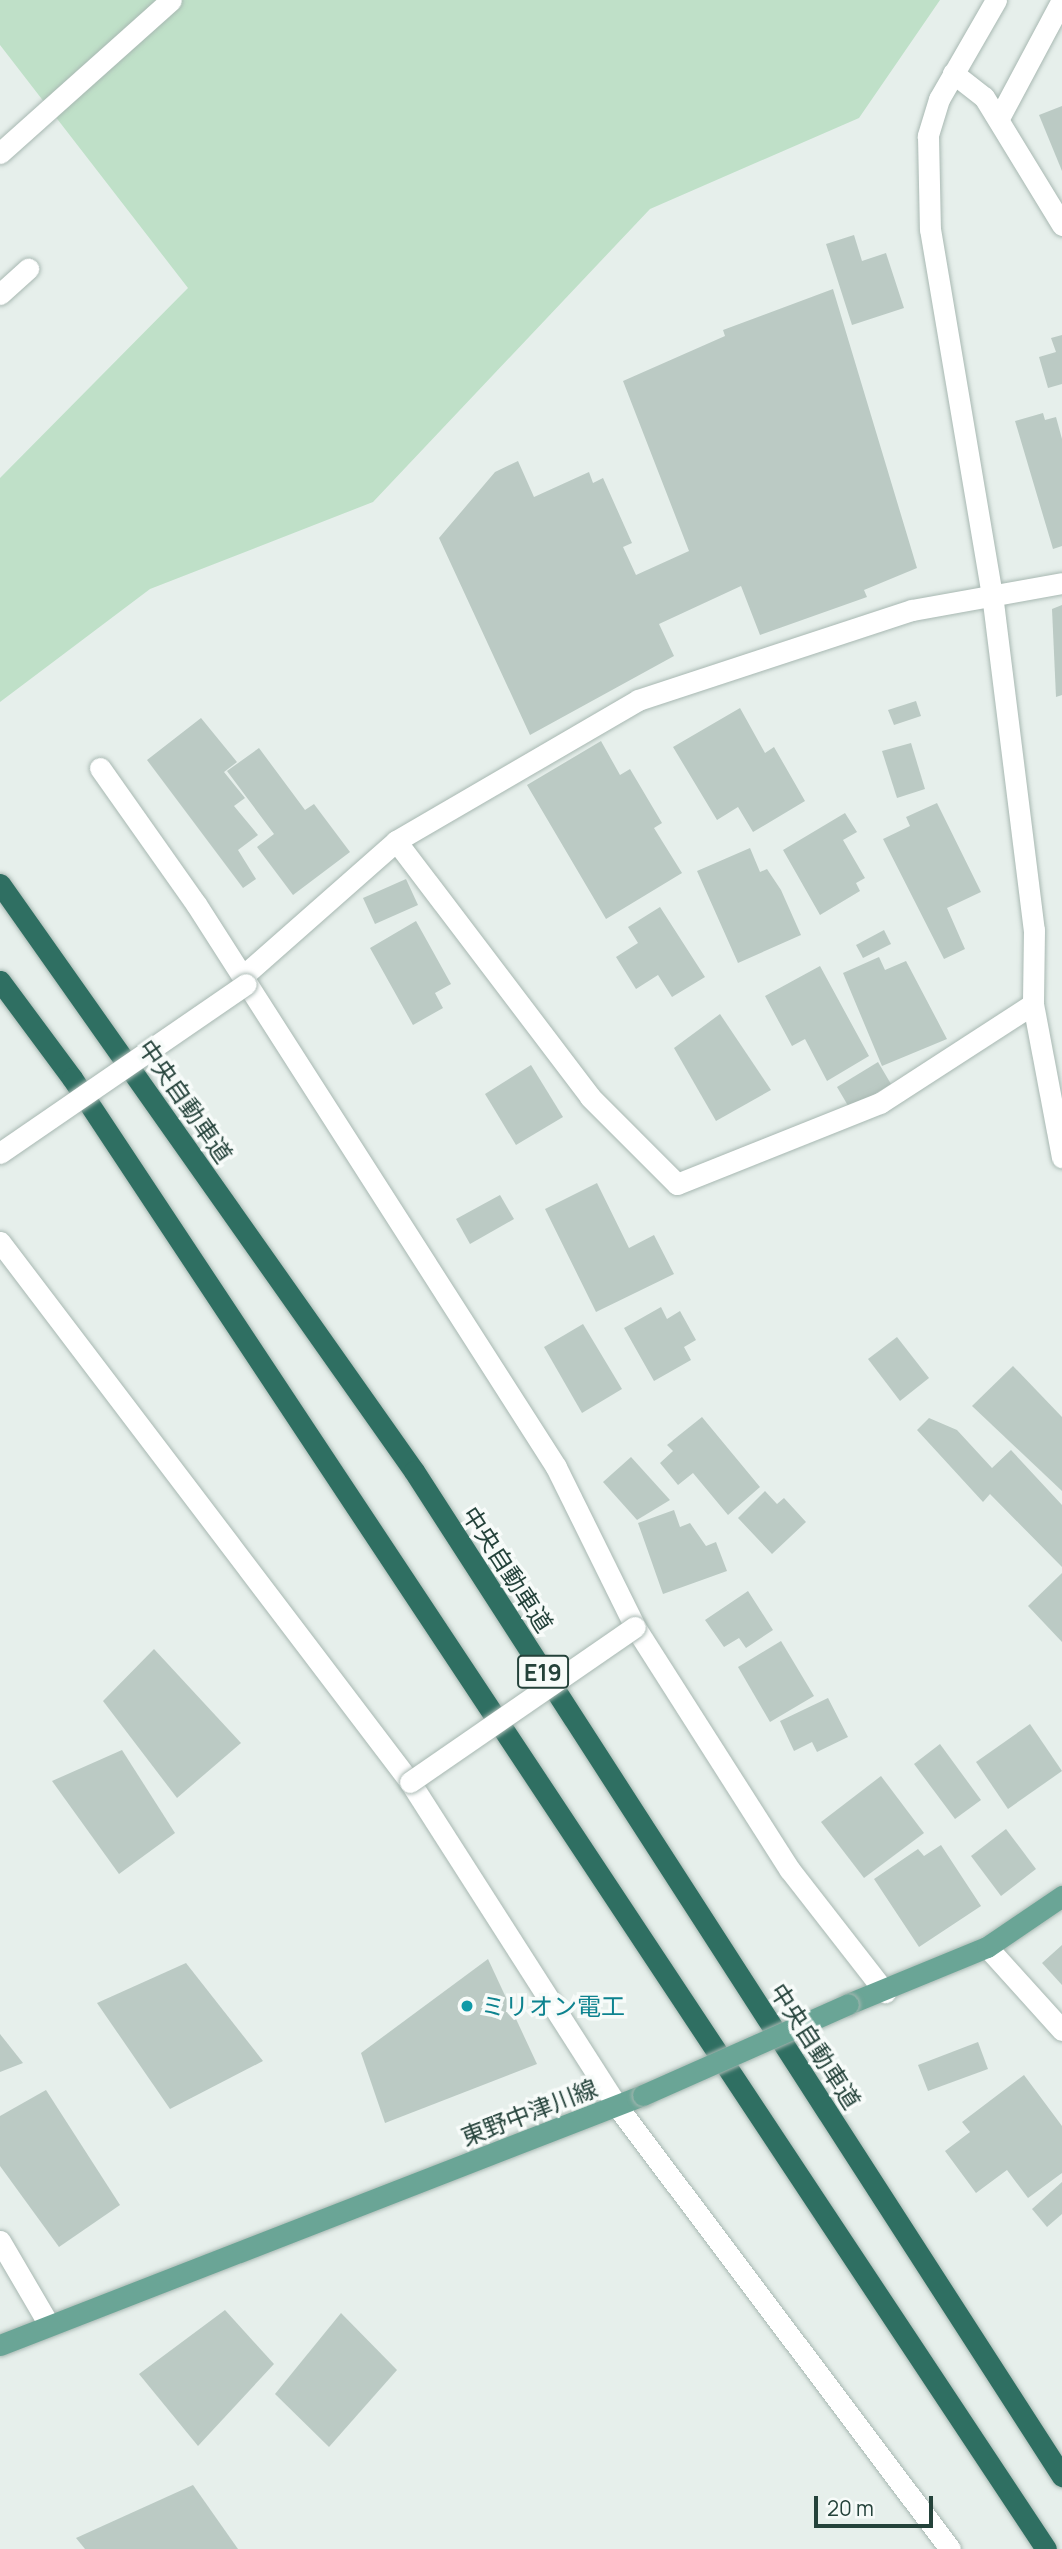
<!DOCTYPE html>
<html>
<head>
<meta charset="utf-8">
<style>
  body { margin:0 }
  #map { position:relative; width:1062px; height:2549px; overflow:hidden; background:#e6efeb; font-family:Manrope,"Noto Sans JP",sans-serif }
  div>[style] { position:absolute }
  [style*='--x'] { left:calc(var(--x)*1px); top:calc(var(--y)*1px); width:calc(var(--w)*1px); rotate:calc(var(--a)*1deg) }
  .green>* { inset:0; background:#bfe0c8 }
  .building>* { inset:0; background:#bbcac4 }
  .roads { filter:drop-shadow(0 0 2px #a8b8b2) drop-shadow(0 0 2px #a8b8b2) }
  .minor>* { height:21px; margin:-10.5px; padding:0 10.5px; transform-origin:10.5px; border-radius:10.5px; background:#fff }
  .major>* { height:21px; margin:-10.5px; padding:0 10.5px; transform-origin:10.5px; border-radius:10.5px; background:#6aa596 }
  .highway>* { height:21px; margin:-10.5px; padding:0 10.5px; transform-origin:10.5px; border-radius:10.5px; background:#2f6f62 }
  .bridges { filter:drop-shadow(0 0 2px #a8b8b2) drop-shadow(0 0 2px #a8b8b2) }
  .minor-bridge>* { height:21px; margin:-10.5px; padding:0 10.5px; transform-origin:10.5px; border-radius:10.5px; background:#fff }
  .major-bridge>* { height:21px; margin:-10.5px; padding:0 10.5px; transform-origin:10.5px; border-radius:10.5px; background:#6aa596 }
  .dots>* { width:19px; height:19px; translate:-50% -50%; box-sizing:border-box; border:4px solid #f7fbf9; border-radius:50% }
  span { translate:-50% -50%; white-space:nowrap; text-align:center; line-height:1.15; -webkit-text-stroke:7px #f7fbf9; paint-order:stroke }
  .shield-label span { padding:2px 5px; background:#f7fbf9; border:2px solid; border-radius:5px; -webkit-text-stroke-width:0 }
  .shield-label { font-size:23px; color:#24423a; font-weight:700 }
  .street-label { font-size:24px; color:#24423a }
  .culture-label { font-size:24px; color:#0d838f }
  .left { translate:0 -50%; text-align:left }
  .scale { position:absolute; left:814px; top:2496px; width:119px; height:32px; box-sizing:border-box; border:4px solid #24423a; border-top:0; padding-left:9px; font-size:21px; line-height:24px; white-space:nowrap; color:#24423a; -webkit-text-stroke:5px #f7fbf9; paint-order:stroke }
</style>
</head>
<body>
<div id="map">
  <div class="green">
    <i style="clip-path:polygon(0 0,940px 0,859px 118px,650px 209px,373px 502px,150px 589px,0 702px,0 478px,188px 288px,0 45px)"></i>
  </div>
  <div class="building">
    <i style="clip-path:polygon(1062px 106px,1062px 171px,1039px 115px)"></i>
    <i style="clip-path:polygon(854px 235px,862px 261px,886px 253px,904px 308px,852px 325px,826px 244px)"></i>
    <i style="clip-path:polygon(833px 289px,917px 568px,864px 590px,867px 597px,760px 635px,741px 586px,659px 624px,674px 656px,530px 735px,439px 538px,495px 472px,518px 461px,534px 497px,589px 472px,593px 483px,603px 478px,632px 543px,623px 547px,636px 575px,689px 551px,623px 381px,725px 336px,723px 330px)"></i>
    <i style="clip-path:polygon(1062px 335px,1062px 384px,1048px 388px,1039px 357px,1056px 352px,1051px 338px)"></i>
    <i style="clip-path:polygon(1043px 413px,1045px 420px,1056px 417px,1062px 439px,1062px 546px,1053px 549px,1015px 421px)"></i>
    <i style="clip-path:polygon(1062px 605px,1062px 695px,1056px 697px,1052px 609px)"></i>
    <i style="clip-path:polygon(916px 701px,921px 716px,894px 725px,888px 710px)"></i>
    <i style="clip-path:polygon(740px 708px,765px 753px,774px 747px,805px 801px,753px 832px,738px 807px,717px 820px,673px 747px)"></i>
    <i style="clip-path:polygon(201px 718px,237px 762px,224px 772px,245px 798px,234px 806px,258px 835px,238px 850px,256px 879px,243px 888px,147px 760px)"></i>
    <i style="clip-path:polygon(601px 741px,620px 775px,630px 769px,662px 823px,654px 828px,682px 873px,606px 919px,527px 785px)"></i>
    <i style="clip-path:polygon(911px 743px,925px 789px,897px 798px,882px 751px)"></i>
    <i style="clip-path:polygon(259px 748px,305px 810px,314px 804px,350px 852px,293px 895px,257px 847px,274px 834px,227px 771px)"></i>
    <i style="clip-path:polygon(937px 803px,981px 892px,947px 908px,965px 949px,944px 959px,883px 839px,910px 826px,906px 817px)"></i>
    <i style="clip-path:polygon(845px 813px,857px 832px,843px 840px,865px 878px,856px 883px,860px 891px,820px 915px,783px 850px)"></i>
    <i style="clip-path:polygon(750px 848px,760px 872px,767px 869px,781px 890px,801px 935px,738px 963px,697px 871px)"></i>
    <i style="clip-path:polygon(406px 879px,418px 905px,375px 924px,363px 898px)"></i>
    <i style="clip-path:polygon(660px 907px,705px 977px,672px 997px,658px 975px,636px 989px,616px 957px,638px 943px,628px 927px)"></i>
    <i style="clip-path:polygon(416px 921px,451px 984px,435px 993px,443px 1008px,413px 1025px,370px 948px)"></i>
    <i style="clip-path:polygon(884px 930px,891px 944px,863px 958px,856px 945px)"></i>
    <i style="clip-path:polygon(879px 957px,885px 970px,906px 961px,947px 1039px,882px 1066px,843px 973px)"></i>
    <i style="clip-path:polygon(820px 966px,869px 1056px,827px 1081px,805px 1039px,792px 1046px,765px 996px)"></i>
    <i style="clip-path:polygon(720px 1014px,771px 1090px,716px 1121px,674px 1048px)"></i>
    <i style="clip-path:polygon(878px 1062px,891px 1084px,850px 1109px,837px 1087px)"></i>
    <i style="clip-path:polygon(531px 1065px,563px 1117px,516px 1145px,485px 1094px)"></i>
    <i style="clip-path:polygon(597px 1183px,629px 1248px,654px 1235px,674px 1274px,596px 1312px,545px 1209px)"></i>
    <i style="clip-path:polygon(500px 1195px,514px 1219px,470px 1244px,456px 1219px)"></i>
    <i style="clip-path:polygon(661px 1307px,667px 1319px,680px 1311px,696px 1340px,684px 1347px,691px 1360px,654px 1381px,624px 1328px)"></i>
    <i style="clip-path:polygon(583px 1324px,622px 1389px,582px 1413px,544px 1347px)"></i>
    <i style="clip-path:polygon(897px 1337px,929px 1378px,900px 1401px,868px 1359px)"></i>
    <i style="clip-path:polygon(1013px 1366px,1062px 1417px,1062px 1491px,972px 1406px)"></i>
    <i style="clip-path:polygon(702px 1417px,760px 1487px,728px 1515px,693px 1473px,678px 1485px,660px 1463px,673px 1451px,667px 1445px)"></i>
    <i style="clip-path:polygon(929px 1418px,957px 1430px,992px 1468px,1011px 1450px,1062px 1505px,1062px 1567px,990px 1494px,983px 1502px,917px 1430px)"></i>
    <i style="clip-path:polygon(631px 1457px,670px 1500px,637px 1520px,603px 1482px)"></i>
    <i style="clip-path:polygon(765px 1491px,777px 1504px,784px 1498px,806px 1522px,772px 1554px,738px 1518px)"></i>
    <i style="clip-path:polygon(674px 1510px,680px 1527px,690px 1523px,706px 1546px,716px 1542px,727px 1571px,663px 1594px,638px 1523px)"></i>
    <i style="clip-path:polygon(1062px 1573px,1062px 1642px,1028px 1606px)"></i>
    <i style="clip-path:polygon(748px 1591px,773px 1630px,746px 1648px,739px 1638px,724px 1647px,705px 1620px)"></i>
    <i style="clip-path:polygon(781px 1641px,814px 1696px,770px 1722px,738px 1667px)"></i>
    <i style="clip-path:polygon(154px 1649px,241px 1743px,177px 1798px,103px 1701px)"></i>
    <i style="clip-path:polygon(828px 1698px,848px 1737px,817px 1752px,812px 1742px,794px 1751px,780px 1721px)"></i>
    <i style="clip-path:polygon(1030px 1724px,1062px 1771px,1008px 1809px,976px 1762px)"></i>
    <i style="clip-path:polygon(940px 1744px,981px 1800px,955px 1819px,914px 1764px)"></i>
    <i style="clip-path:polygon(122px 1750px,175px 1833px,119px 1874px,52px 1781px)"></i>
    <i style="clip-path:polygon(881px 1776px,924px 1833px,864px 1878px,821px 1822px)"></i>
    <i style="clip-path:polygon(1006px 1829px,1036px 1869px,1001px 1896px,971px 1856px)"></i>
    <i style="clip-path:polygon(941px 1845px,981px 1906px,919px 1947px,874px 1879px,918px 1849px,924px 1856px)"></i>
    <i style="clip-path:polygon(1062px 1945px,1062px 1985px,1042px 1963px)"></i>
    <i style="clip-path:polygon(488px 1959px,537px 2064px,385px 2123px,361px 2053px)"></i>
    <i style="clip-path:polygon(186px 1963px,263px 2061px,170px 2109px,97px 2003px)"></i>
    <i style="clip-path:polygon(0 2034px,23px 2063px,0 2072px)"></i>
    <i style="clip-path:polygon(978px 2042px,988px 2069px,928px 2091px,918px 2065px)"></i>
    <i style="clip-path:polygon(1024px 2075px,1062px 2126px,1062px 2173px,1028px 2198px,1007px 2170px,976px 2193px,945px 2151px,970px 2132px,962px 2122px)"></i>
    <i style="clip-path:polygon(46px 2090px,120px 2205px,59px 2247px,0 2166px,0 2116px)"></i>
    <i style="clip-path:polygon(1062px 2182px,1062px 2214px,1047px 2227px,1032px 2209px)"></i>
    <i style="clip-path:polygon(225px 2310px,274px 2364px,198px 2446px,139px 2374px)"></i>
    <i style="clip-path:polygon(341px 2313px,397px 2370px,329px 2447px,275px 2394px)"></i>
    <i style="clip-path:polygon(193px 2485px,238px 2549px,85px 2549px,76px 2538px)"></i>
  </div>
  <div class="roads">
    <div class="minor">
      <i style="--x:996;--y:0;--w:114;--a:119.9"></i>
      <i style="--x:939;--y:99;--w:39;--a:107"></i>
      <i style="--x:928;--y:136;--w:93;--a:88.8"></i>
      <i style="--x:930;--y:229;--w:370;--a:80.4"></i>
      <i style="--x:992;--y:594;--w:339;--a:82.9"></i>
      <i style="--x:1034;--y:930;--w:74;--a:90.8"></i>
      <i style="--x:1033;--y:1004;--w:156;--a:79.3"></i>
      <i style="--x:953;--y:73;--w:39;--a:38"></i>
      <i style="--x:984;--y:97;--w:150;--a:58.6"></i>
      <i style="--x:999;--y:118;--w:134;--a:-61.9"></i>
      <i style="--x:0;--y:153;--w:229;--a:-41.8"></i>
      <i style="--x:0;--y:294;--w:38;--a:-42"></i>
      <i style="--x:100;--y:768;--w:166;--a:54.8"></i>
      <i style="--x:196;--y:904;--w:668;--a:57.4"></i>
      <i style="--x:556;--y:1467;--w:178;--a:63.7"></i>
      <i style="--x:635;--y:1627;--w:288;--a:57.5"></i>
      <i style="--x:790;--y:1870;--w:155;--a:52.1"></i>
      <i style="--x:396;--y:841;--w:321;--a:52.8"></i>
      <i style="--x:590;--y:1097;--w:123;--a:45"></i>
      <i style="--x:677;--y:1184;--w:219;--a:-21.8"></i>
      <i style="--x:880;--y:1103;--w:182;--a:-32.9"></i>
      <i style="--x:243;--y:976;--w:204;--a:-41.4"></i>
      <i style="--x:396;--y:841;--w:280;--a:-30.2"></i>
      <i style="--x:638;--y:700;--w:288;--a:-18.2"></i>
      <i style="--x:912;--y:610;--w:152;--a:-10.2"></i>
      <i style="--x:0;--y:1242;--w:678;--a:52.79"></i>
      <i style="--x:410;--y:1782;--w:384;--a:57.4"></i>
      <i style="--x:617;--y:2106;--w:554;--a:53.07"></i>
      <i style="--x:987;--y:1947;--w:112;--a:47.9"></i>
      <i style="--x:0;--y:2241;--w:97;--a:59.7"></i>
    </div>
    <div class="major">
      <i style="--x:848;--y:2004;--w:150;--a:-22.3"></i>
      <i style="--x:987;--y:1947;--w:91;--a:-34.2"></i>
      <i style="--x:0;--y:2345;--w:690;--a:-21.25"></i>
    </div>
    <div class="highway">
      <i style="--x:0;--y:884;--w:718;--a:54.81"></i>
      <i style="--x:414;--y:1471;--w:1196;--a:57.19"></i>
      <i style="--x:0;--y:981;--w:121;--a:53.4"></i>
      <i style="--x:72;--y:1078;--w:1764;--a:56.49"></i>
    </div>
  </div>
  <div class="bridges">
    <div class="minor-bridge">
      <i style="--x:0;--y:1153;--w:298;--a:-34.5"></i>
      <i style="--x:410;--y:1782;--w:273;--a:-34.6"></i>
    </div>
    <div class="major-bridge">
      <i style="--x:643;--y:2095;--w:224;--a:-23.9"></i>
    </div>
  </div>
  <div class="dots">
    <i style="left:467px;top:2006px;background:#0f9aa8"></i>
  </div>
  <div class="shield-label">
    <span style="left:543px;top:1672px">E19</span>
  </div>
  <div class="street-label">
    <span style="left:186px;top:1101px;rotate:55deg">中央自動車道</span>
    <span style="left:508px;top:1569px;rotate:57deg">中央自動車道</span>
    <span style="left:816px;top:2046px;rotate:57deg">中央自動車道</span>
    <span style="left:529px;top:2112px;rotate:-21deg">東野中津川線</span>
  </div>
  <div class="culture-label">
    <span class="left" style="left:481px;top:2006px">ミリオン電工</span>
  </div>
  <div class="scale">20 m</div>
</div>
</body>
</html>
